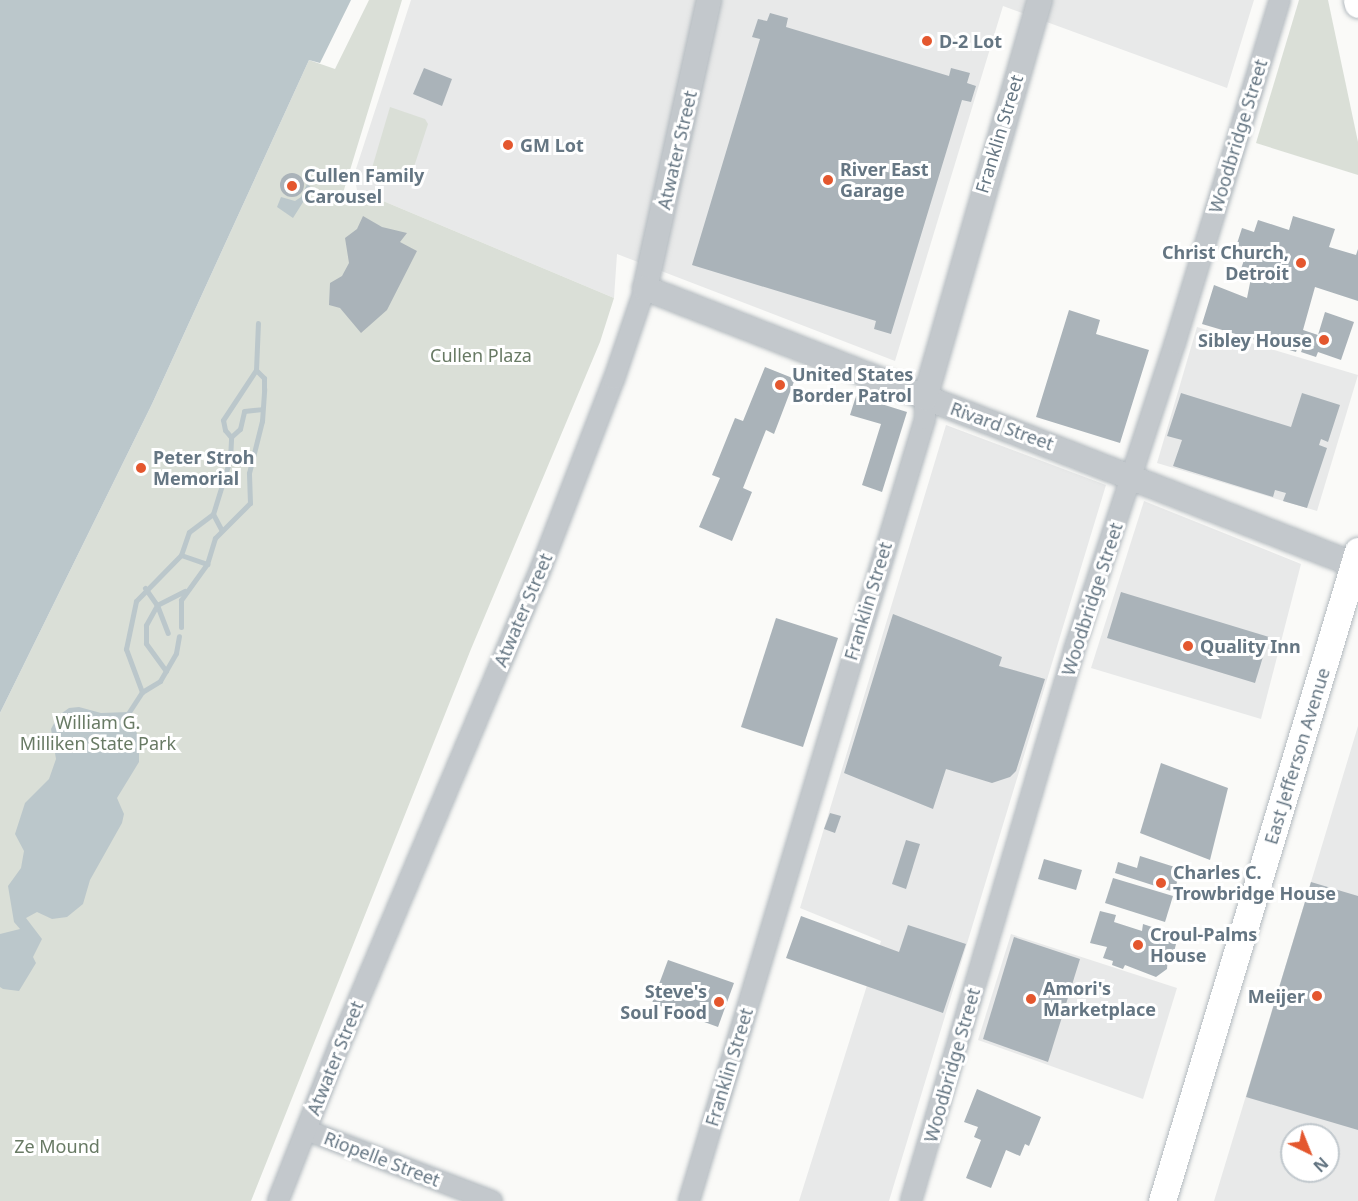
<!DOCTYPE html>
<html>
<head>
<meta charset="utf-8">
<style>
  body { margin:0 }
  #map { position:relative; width:1358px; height:1201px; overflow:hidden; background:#fafaf8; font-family:"Noto Sans",sans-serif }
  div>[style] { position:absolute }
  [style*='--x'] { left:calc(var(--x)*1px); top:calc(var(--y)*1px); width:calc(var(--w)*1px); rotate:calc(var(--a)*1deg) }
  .built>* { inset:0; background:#e8e9e9 }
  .green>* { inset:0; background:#dadfd7 }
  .water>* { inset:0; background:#bbc7cb }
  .stream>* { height:5px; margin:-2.5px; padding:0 2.5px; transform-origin:2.5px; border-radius:2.5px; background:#bbc7cb }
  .building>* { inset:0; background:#aab3b9 }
  .round { border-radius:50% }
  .roads { filter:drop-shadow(0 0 2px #b3babf) drop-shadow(0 0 2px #b3babf) }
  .minor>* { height:20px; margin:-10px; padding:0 10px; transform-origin:10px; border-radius:10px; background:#c3c8cc }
  .tertiary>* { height:24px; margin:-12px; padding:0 12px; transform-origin:12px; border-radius:12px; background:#c3c8cc }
  .secondary>* { height:27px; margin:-13.5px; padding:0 13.5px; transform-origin:13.5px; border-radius:13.5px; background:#fff }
  .dots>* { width:16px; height:16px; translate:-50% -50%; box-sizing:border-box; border:3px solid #fff; border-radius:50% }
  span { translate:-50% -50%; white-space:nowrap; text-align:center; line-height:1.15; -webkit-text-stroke:6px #fff; paint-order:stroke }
  .poi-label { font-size:18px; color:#657683; font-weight:700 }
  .left { translate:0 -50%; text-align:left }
  .right { translate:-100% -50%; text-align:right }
  .street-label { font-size:18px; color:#657683 }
  .park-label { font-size:18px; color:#687a64 }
  .north { position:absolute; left:1280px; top:1123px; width:60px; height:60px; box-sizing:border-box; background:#fff; border:2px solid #c1c8cd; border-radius:50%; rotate:137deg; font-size:16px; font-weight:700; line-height:24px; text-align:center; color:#657683 }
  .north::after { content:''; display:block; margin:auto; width:21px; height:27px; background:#e4572e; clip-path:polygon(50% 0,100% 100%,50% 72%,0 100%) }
</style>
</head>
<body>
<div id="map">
  <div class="built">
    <i style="clip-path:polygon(411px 0,1254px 0,1227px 88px,1003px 6px,895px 361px,617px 254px,614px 298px,357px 190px,354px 175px)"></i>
    <i style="clip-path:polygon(1197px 327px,1358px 375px,1317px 511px,1157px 463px)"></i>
    <i style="clip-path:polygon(946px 425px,1106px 485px,889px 1201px,799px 1201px,881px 941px,800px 908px)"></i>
    <i style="clip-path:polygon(1144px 501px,1301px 564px,1261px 719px,1091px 668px)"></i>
    <i style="clip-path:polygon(evenodd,1358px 726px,1358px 1201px,1214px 1201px,1314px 872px,1358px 726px,1292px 1135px,1328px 1135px,1328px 1171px,1292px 1171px,1292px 1135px)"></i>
    <i style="clip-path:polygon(1011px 934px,1177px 988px,1143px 1099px,978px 1040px)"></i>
  </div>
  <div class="green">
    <i style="clip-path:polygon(369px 0,402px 0,343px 193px,357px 190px,614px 298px,600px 342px,471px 649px,251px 1201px,0 1201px,0 713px,152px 404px,309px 60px,335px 69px)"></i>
    <i style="clip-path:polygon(1299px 0,1328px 0,1358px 142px,1358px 175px,1256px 143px)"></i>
    <i style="clip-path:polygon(390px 107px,425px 119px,428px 124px,410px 179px,372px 168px)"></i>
  </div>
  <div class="water">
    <i style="clip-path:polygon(0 0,351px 0,320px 63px,309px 60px,152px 404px,0 713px)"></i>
    <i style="clip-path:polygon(307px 184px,312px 188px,293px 218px,277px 207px,281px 197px,295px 201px,301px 197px)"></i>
    <i style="clip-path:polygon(79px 707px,101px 713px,129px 712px,139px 739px,139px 762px,117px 798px,124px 814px,122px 823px,90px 880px,83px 904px,67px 917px,52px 919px,37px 912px,26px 918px,42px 939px,33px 957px,36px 963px,19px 991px,3px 989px,0 987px,0 934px,20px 929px,14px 922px,8px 886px,21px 868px,24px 851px,15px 834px,25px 803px,49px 779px,56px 759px,51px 729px,58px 716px,69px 708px)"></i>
  </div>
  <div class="stream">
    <i style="--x:231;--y:437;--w:9;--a:-131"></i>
    <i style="--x:225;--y:430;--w:10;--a:-101"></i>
    <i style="--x:223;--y:420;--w:60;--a:-56.6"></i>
    <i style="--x:230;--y:459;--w:22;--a:-87"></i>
    <i style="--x:231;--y:437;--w:12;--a:-42"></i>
    <i style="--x:240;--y:429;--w:18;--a:-77"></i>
    <i style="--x:244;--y:411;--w:18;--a:-6"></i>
    <i style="--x:213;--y:514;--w:17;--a:62"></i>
    <i style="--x:181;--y:555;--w:28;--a:19"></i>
    <i style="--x:145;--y:588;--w:21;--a:55"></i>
    <i style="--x:157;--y:605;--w:30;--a:69"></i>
    <i style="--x:181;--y:627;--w:27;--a:-90"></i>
    <i style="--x:181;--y:600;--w:44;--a:-54.2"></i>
    <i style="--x:207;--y:564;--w:27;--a:-73"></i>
    <i style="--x:215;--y:538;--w:49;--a:-45"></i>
    <i style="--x:250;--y:503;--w:30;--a:-92"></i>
    <i style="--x:249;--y:473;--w:54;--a:-76"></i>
    <i style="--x:262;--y:421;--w:32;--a:-86"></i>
    <i style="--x:264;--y:389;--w:11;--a:-90"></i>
    <i style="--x:264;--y:378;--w:11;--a:-135"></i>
    <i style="--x:256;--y:370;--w:47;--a:-87.6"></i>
    <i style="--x:166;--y:671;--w:34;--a:-126"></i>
    <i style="--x:146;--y:643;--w:18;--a:-90"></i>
    <i style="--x:146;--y:625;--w:23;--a:-61"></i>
    <i style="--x:157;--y:605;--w:31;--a:-27"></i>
    <i style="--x:142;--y:692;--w:46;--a:-110.4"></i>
    <i style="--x:126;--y:649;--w:49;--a:-78.2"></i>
    <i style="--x:136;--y:601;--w:64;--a:-45.6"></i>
    <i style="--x:181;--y:555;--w:24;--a:-71"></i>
    <i style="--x:189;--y:532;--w:30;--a:-37"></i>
    <i style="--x:213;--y:514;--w:58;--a:-72.8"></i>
    <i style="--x:230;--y:459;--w:21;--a:5"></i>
    <i style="--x:129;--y:712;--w:24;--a:-57"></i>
    <i style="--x:142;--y:692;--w:21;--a:-31"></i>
    <i style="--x:160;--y:681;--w:32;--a:-60"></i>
    <i style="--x:176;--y:653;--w:17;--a:-80"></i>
  </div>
  <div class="building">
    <i style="clip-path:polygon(770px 13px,788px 18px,786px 27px,949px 76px,951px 68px,970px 73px,967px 83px,976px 86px,971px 102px,962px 100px,891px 334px,874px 329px,876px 321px,692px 265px,760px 39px,752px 37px,758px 19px,767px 21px)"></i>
    <i style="clip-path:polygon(424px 68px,452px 79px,442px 106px,413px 94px)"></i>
    <i class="round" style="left:280px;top:173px;width:24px;height:24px"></i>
    <i style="clip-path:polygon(363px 216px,382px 227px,407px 233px,400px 242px,417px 251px,387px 310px,361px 333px,340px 308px,329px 305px,330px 283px,342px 276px,349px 263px,345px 238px,357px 229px)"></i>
    <i style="clip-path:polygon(1293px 216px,1335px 229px,1329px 247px,1356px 255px,1358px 249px,1358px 301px,1315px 287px,1303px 330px,1318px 335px,1325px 312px,1354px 322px,1341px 360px,1318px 352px,1316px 357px,1301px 352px,1303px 347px,1298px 346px,1296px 352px,1202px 324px,1214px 285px,1247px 298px,1251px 278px,1271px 284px,1273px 278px,1241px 269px,1245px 257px,1234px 253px,1242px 228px,1254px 232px,1258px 220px,1289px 230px)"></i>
    <i style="clip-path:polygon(1069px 310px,1100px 320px,1096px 334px,1149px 350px,1120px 443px,1036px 417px)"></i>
    <i style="clip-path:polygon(765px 367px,795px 379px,774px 434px,766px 430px,743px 488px,752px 492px,732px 541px,699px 527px,720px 478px,712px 475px,735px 418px,743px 421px)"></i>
    <i style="clip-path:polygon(1181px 393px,1291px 427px,1302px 393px,1340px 405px,1328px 442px,1321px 439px,1319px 445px,1327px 448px,1307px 508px,1283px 501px,1286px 493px,1275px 490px,1273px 497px,1173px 466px,1182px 440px,1167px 436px)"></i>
    <i style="clip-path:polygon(856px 396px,907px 412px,882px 492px,862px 485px,881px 424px,850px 415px)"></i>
    <i style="clip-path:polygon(1121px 592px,1269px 637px,1255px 683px,1107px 638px)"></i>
    <i style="clip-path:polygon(893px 614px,1002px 657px,999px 666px,1045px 679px,1016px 771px,1010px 777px,992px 783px,946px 769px,933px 809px,844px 773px)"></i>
    <i style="clip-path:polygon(776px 618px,838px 638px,803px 747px,741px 727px)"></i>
    <i style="clip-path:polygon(1161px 763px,1228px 788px,1210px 860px,1140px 833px)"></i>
    <i style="clip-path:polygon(830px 813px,841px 816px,835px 833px,824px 829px)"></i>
    <i style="clip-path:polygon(906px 840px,920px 844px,906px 889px,892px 884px)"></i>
    <i style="clip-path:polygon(1140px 856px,1181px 869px,1174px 892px,1115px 873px,1118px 862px,1137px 868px)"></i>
    <i style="clip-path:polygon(1044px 859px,1082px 870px,1076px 890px,1038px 879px)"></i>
    <i style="clip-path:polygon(1113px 878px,1173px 896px,1165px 922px,1105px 903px)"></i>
    <i style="clip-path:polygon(1311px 882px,1358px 896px,1358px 1130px,1246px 1097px)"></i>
    <i style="clip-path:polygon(1100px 911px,1116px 915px,1114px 922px,1142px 931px,1143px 924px,1158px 929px,1155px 937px,1176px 944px,1173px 956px,1168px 955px,1167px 969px,1156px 977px,1125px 965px,1123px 969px,1112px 965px,1113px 961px,1103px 958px,1107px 947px,1090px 943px)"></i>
    <i style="clip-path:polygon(801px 916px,899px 952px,908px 925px,966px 944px,943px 1013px,786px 958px)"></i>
    <i style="clip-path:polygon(1014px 937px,1080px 959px,1048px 1062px,983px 1039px)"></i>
    <i style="clip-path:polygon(668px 960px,734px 983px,718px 1027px,652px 1003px)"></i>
    <i style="clip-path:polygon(977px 1089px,1041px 1117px,1029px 1146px,1025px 1144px,1020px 1156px,1006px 1150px,991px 1188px,966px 1178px,981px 1140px,974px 1137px,978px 1127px,964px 1122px)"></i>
  </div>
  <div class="roads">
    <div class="minor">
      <i style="--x:306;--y:1130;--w:199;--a:20.9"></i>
      <i style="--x:278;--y:1201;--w:169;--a:-68.5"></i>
      <i style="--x:340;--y:1044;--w:511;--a:-67.1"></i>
      <i style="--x:539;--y:573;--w:208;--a:-68.9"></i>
      <i style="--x:614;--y:379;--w:96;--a:-71.2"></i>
      <i style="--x:689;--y:1201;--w:817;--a:-73.21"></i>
      <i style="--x:925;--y:419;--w:21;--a:-90"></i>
      <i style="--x:911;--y:1201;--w:581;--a:-73.5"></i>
      <i style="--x:1076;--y:644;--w:317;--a:-71.8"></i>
      <i style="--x:1175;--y:343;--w:359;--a:-73"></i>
    </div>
    <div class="tertiary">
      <i style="--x:709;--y:0;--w:295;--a:102.5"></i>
      <i style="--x:645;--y:288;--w:762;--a:21.31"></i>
      <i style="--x:925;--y:398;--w:414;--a:-73.9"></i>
    </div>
    <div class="secondary">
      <i style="--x:1357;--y:0;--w:4;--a:76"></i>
      <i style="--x:1162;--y:1201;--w:679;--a:-73.22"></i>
    </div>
  </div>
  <div class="dots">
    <i style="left:927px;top:41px;background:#e4572e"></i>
    <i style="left:508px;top:145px;background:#e4572e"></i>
    <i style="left:828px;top:180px;background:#e4572e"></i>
    <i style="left:292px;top:186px;background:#e4572e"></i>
    <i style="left:1301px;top:263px;background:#e4572e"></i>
    <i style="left:1324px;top:340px;background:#e4572e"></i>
    <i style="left:780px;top:385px;background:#e4572e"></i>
    <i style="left:141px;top:468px;background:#e4572e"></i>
    <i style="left:1188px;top:646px;background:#e4572e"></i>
    <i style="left:1161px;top:883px;background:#e4572e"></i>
    <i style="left:1138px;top:945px;background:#e4572e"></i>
    <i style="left:1317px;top:996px;background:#e4572e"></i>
    <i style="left:1031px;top:999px;background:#e4572e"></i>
    <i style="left:719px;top:1002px;background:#e4572e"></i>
  </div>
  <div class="poi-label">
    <span class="left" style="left:939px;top:41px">D-2 Lot</span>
    <span class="left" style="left:520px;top:145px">GM Lot</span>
    <span class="left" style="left:840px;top:180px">River East<br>Garage</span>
    <span class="left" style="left:304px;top:186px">Cullen Family<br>Carousel</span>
    <span class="right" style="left:1289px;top:263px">Christ Church,<br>Detroit</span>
    <span class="right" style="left:1312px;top:340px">Sibley House</span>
    <span class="left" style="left:792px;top:385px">United States<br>Border Patrol</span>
    <span class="left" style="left:153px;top:468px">Peter Stroh<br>Memorial</span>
    <span class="left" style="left:1200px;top:646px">Quality Inn</span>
    <span class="left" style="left:1173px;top:883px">Charles C.<br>Trowbridge House</span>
    <span class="left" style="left:1150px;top:945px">Croul-Palms<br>House</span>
    <span class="left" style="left:1043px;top:999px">Amori's<br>Marketplace</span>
    <span class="right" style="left:707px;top:1002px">Steve's<br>Soul Food</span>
    <span class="right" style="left:1305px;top:996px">Meijer</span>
  </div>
  <div class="street-label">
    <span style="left:999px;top:134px;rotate:-73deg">Franklin Street</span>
    <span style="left:1238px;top:136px;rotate:-73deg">Woodbridge Street</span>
    <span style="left:677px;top:150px;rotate:-77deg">Atwater Street</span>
    <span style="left:1002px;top:426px;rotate:20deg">Rivard Street</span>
    <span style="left:1092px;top:599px;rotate:-72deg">Woodbridge Street</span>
    <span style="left:868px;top:601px;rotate:-73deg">Franklin Street</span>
    <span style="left:523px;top:610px;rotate:-67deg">Atwater Street</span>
    <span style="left:1297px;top:756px;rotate:-73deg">East Jefferson Avenue</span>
    <span style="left:335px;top:1058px;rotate:-68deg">Atwater Street</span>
    <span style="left:952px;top:1065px;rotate:-74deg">Woodbridge Street</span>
    <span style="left:729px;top:1067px;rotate:-73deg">Franklin Street</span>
    <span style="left:382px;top:1159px;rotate:21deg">Riopelle Street</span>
  </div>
  <div class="park-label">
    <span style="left:481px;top:355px">Cullen Plaza</span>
    <span style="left:98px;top:733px">William G.<br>Milliken State Park</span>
    <span style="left:57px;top:1146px">Ze Mound</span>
  </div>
  <div class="north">N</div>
</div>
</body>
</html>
